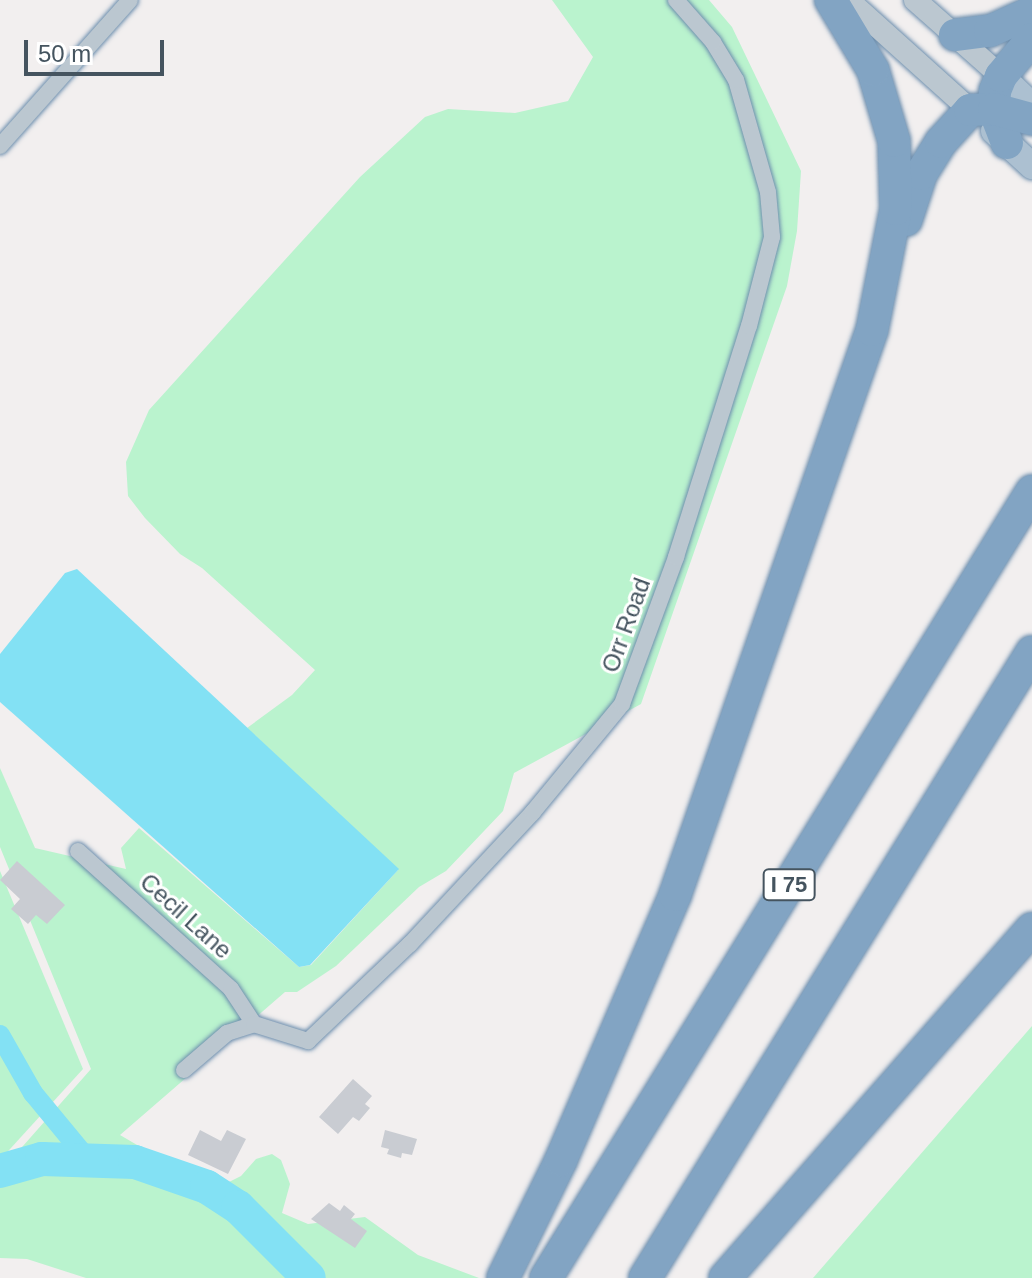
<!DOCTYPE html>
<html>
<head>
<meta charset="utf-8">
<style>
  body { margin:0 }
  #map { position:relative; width:1032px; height:1278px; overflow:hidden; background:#f2efef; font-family:Helvetica,sans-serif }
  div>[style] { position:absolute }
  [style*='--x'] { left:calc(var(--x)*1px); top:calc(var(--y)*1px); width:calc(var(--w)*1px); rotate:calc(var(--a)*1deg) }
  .green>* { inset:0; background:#baf3ce }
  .water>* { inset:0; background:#83e1f4 }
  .canal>* { height:20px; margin:-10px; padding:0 10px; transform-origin:10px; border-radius:10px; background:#83e1f4 }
  .river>* { height:34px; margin:-17px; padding:0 17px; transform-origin:17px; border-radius:17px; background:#83e1f4 }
  .building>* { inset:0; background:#c9ccd2 }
  .roads { filter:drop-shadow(0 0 2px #6e8fae) drop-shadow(0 0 2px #6e8fae) }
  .minor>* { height:16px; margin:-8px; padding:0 8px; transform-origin:8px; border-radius:8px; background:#bbc7d0 }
  .tertiary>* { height:22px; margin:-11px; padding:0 11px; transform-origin:11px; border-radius:11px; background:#bbc7d0 }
  .primary>* { height:26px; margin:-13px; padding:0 13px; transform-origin:13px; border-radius:13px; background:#acc0d1 }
  .motorway>* { height:32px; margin:-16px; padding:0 16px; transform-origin:16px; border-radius:16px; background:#82a4c3 }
  span { translate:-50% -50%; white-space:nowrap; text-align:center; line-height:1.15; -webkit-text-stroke:6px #fff; paint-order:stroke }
  .shield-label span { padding:2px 6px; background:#fff; border:2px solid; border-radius:6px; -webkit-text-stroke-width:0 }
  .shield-label { font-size:22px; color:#45545f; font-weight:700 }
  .street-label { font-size:24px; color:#45545f }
  .scale { position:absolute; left:24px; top:40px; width:140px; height:36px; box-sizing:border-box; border:4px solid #45545f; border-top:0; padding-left:10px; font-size:24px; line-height:28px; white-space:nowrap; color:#45545f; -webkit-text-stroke:6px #fff; paint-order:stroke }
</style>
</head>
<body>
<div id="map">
  <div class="green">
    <i style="clip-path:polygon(552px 0,709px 0,732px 27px,801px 171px,797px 231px,787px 286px,641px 704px,514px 773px,503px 811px,446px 871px,419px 887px,336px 966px,297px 992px,285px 992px,120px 1135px,144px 1149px,173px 1159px,206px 1180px,225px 1184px,241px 1176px,256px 1159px,272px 1154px,281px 1160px,290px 1184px,282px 1213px,308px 1224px,365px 1217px,418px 1255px,479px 1278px,86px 1278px,27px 1259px,0 1258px,0 1172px,91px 1069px,0 847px,0 768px,35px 848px,126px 869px,121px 848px,139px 828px,299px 967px,311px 965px,398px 870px,247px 728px,292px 695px,315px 670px,202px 568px,180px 554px,145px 518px,128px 496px,126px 462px,149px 410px,360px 177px,425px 117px,448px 109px,515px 113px,568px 101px,593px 57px)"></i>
    <i style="clip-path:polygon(0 871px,83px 1069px,0 1160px)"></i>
    <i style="clip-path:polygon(1032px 1026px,1032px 1278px,813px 1278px)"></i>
  </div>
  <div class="water">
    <i style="clip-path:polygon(77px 569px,399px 869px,310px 965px,299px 967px,0 702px,0 654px,65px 573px)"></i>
  </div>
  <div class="canal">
    <i style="--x:0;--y:1035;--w:67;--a:60.4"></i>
    <i style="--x:33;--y:1093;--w:88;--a:50.5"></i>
  </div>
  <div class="river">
    <i style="--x:0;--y:1171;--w:44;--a:-15.9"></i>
    <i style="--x:42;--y:1159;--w:93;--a:1.8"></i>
    <i style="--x:135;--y:1162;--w:76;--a:19.1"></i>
    <i style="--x:207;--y:1187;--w:37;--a:33"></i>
    <i style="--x:238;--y:1207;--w:100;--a:45"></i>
  </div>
  <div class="building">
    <i style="clip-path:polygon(17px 861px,65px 905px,47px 924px,36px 915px,28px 924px,11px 909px,20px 899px,0 880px)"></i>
    <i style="clip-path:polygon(353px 1079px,372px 1096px,365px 1104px,370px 1108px,359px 1121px,353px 1117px,338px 1134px,319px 1117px)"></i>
    <i style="clip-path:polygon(200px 1130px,221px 1141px,227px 1130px,246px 1139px,228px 1174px,188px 1155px)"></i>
    <i style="clip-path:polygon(385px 1130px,417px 1139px,412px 1155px,402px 1153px,401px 1158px,387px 1154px,389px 1149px,381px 1147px)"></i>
    <i style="clip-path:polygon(329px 1203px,340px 1211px,344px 1205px,355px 1214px,351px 1219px,367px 1231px,355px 1248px,311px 1219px)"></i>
  </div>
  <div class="roads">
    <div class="minor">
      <i style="--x:0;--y:146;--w:195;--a:-48.3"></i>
      <i style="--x:78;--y:851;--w:206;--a:42"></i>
      <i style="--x:231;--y:989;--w:42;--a:56.7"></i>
      <i style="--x:184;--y:1070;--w:57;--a:-40.7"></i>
      <i style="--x:227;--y:1033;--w:28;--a:-18"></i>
      <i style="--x:254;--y:1024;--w:57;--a:17.5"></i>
      <i style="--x:308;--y:1041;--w:141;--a:-43.6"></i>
      <i style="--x:410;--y:944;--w:180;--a:-47"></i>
      <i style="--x:533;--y:812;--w:140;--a:-50.5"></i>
      <i style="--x:622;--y:704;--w:157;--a:-69.8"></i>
      <i style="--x:676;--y:557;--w:242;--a:-72.5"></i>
      <i style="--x:749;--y:326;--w:92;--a:-75.5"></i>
      <i style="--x:772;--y:237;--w:45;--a:-95.1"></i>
      <i style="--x:768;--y:192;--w:116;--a:-105.9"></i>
      <i style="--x:736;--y:80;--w:44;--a:-121.2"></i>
      <i style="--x:713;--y:42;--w:56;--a:-131.4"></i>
    </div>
    <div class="tertiary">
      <i style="--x:848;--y:0;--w:164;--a:42"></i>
      <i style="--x:915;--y:0;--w:115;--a:41.5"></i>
    </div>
    <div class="primary">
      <i style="--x:1001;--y:76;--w:43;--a:44.1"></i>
      <i style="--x:994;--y:131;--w:52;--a:42.6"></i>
    </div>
    <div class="motorway">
      <i style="--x:955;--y:35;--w:35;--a:-7"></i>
      <i style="--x:990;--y:31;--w:46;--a:-24.3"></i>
      <i style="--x:1007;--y:143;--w:36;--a:-111"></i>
      <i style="--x:994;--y:109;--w:18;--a:-87"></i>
      <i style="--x:995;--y:91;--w:16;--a:-68"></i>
      <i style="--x:1001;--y:76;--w:48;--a:-50"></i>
      <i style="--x:906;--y:220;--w:48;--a:-71.9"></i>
      <i style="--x:921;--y:174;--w:38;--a:-58"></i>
      <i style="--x:941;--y:142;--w:43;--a:-47.8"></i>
      <i style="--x:970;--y:110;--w:24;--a:-2"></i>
      <i style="--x:994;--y:109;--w:39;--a:15"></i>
      <i style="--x:503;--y:1278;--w:131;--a:-63.8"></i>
      <i style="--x:561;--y:1160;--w:288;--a:-66.7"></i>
      <i style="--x:675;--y:895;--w:598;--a:-70.78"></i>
      <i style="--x:872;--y:330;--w:123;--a:-78.8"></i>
      <i style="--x:896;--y:209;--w:68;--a:-91.7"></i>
      <i style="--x:894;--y:141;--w:74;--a:-106.5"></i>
      <i style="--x:873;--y:70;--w:82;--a:-121"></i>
      <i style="--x:546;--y:1278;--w:925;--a:-58.3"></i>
      <i style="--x:645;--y:1278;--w:736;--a:-58.28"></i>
      <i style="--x:725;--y:1278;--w:465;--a:-48.7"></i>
    </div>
  </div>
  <div class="shield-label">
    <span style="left:789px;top:885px">I 75</span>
  </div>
  <div class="street-label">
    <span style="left:626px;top:625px;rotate:-70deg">Orr Road</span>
    <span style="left:186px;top:916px;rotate:42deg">Cecil Lane</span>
  </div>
  <div class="scale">50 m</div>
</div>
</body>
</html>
